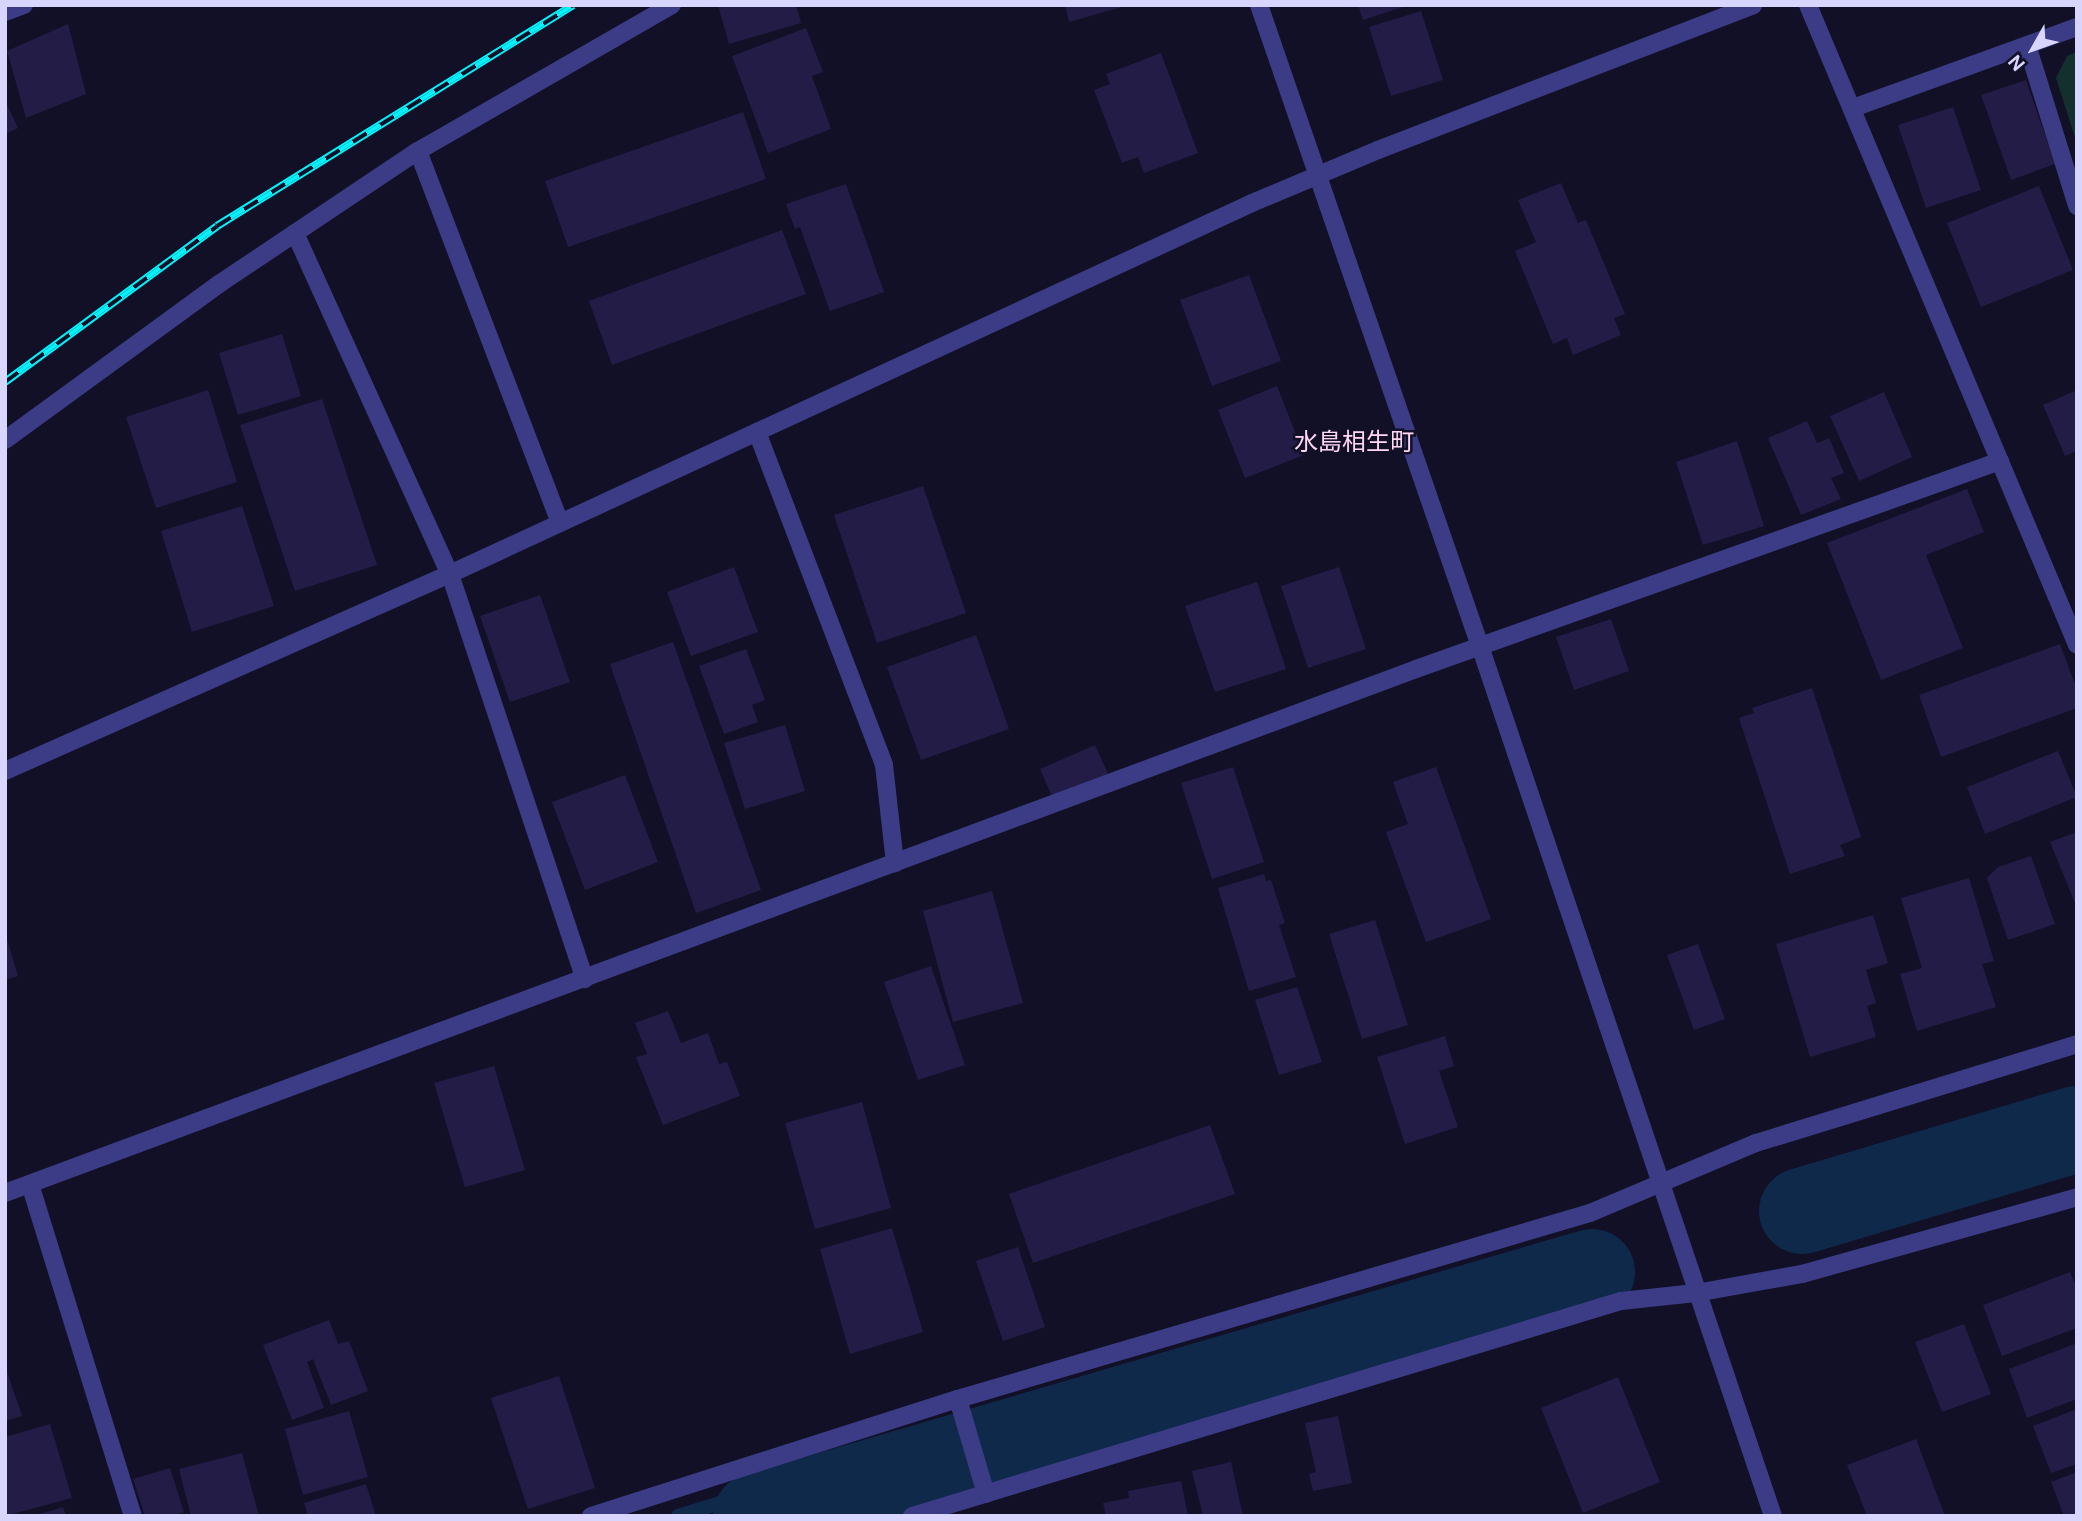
<!DOCTYPE html>
<html>
<head>
<meta charset="utf-8">
<style>
  body { margin:0 }
  #map { position:relative; width:2082px; height:1521px; overflow:hidden; background:#121026; font-family:"DM Sans","Noto Sans JP",sans-serif }
  div>[style] { position:absolute }
  [style*='--x'] { left:calc(var(--x)*1px); top:calc(var(--y)*1px); width:calc(var(--w)*1px); rotate:calc(var(--a)*1deg) }
  .green>* { inset:0; background:#13302e }
  .stream>* { height:14px; margin:-7px; padding:0 7px; transform-origin:7px; border-radius:7px; background:#0f294b }
  .river>* { height:86px; margin:-43px; padding:0 43px; transform-origin:43px; border-radius:43px; background:#0f294b }
  .building>* { inset:0; background:#221c47 }
  .minor>* { height:18px; margin:-9px; padding:0 9px; transform-origin:9px; border-radius:9px; background:#3b3c85 }
  .rail>* { height:8px; margin-top:-4px; transform-origin:0; background:repeating-linear-gradient(90deg,#121026 0 16px,#04f2fc 0 32px); box-sizing:border-box; border-block:2px solid #04f2fc }
  span { translate:-50% -50%; white-space:nowrap; text-align:center; line-height:1.15; -webkit-text-stroke:5px #121026; paint-order:stroke }
  .neighbourhood-label { font-size:24px; color:#ffd7f3 }
  .frame { position:absolute; inset:0; border:7px solid #d8d5ff; pointer-events:none }
  .north { position:absolute; left:1998px; top:14px; width:70px; height:70px; -webkit-text-stroke:5px #121026; paint-order:stroke; rotate:230deg; font-size:19px; font-weight:700; line-height:28px; text-align:center; color:#d8d5ff }
  .north::after { content:''; display:block; margin:auto; width:24px; height:32px; background:#d8d5ff; clip-path:polygon(50% 0,100% 100%,50% 72%,0 100%) }
</style>
</head>
<body>
<div id="map">
  <div class="green">
    <i style="clip-path:polygon(2077px 52px,2077px 144px,2056px 78px,2067px 56px)"></i>
  </div>
  <div class="stream">
    <i style="--x:1793;--y:1180;--w:295;--a:-15.9"></i>
    <i style="--x:678;--y:1516;--w:266;--a:-17.3"></i>
    <i style="--x:932;--y:1437;--w:678;--a:-16.27"></i>
  </div>
  <div class="river">
    <i style="--x:1802;--y:1211;--w:287;--a:-16.6"></i>
    <i style="--x:756;--y:1516;--w:871;--a:-16.27"></i>
  </div>
  <div class="building">
    <i style="clip-path:polygon(718px 5px,796px 5px,801px 23px,729px 44px)"></i>
    <i style="clip-path:polygon(1065px 5px,1125px 5px,1125px 6px,1069px 22px)"></i>
    <i style="clip-path:polygon(1358px 5px,1406px 5px,1406px 6px,1363px 20px)"></i>
    <i style="clip-path:polygon(1421px 11px,1443px 80px,1391px 96px,1369px 27px)"></i>
    <i style="clip-path:polygon(68px 24px,86px 94px,26px 118px,7px 51px)"></i>
    <i style="clip-path:polygon(806px 28px,823px 72px,812px 76px,831px 129px,768px 153px,732px 56px)"></i>
    <i style="clip-path:polygon(1161px 53px,1198px 153px,1144px 173px,1138px 157px,1122px 163px,1094px 90px,1110px 84px,1106px 74px)"></i>
    <i style="clip-path:polygon(2026px 80px,2055px 164px,2011px 180px,1981px 95px)"></i>
    <i style="clip-path:polygon(5px 100px,18px 128px,5px 134px)"></i>
    <i style="clip-path:polygon(1953px 107px,1981px 190px,1926px 208px,1898px 125px)"></i>
    <i style="clip-path:polygon(743px 112px,766px 179px,568px 247px,545px 181px)"></i>
    <i style="clip-path:polygon(1561px 183px,1578px 223px,1586px 220px,1625px 314px,1614px 318px,1621px 335px,1573px 355px,1567px 338px,1553px 344px,1515px 251px,1536px 242px,1518px 200px)"></i>
    <i style="clip-path:polygon(846px 184px,884px 292px,830px 311px,800px 227px,795px 229px,786px 204px)"></i>
    <i style="clip-path:polygon(2039px 186px,2073px 270px,1981px 307px,1947px 223px)"></i>
    <i style="clip-path:polygon(782px 230px,806px 294px,612px 365px,589px 301px)"></i>
    <i style="clip-path:polygon(1249px 275px,1281px 361px,1212px 386px,1180px 300px)"></i>
    <i style="clip-path:polygon(282px 334px,301px 396px,238px 415px,219px 353px)"></i>
    <i style="clip-path:polygon(1277px 386px,1304px 455px,1245px 478px,1218px 410px)"></i>
    <i style="clip-path:polygon(208px 390px,237px 482px,156px 508px,126px 417px)"></i>
    <i style="clip-path:polygon(2077px 390px,2077px 451px,2065px 456px,2043px 405px)"></i>
    <i style="clip-path:polygon(1884px 392px,1912px 457px,1859px 481px,1830px 416px)"></i>
    <i style="clip-path:polygon(322px 399px,377px 565px,295px 591px,240px 425px)"></i>
    <i style="clip-path:polygon(1807px 421px,1817px 443px,1829px 438px,1844px 473px,1831px 478px,1841px 499px,1801px 515px,1768px 438px)"></i>
    <i style="clip-path:polygon(1737px 441px,1764px 526px,1703px 545px,1676px 462px)"></i>
    <i style="clip-path:polygon(923px 486px,966px 613px,877px 643px,834px 515px)"></i>
    <i style="clip-path:polygon(1967px 489px,1984px 532px,1926px 555px,1963px 648px,1881px 680px,1827px 543px)"></i>
    <i style="clip-path:polygon(242px 506px,274px 606px,192px 632px,161px 531px)"></i>
    <i style="clip-path:polygon(734px 567px,758px 632px,691px 656px,667px 592px)"></i>
    <i style="clip-path:polygon(1339px 567px,1366px 649px,1308px 668px,1281px 586px)"></i>
    <i style="clip-path:polygon(1257px 582px,1286px 669px,1215px 692px,1185px 606px)"></i>
    <i style="clip-path:polygon(540px 595px,570px 682px,510px 702px,480px 616px)"></i>
    <i style="clip-path:polygon(1611px 619px,1629px 671px,1574px 690px,1556px 637px)"></i>
    <i style="clip-path:polygon(976px 635px,1009px 729px,921px 760px,887px 667px)"></i>
    <i style="clip-path:polygon(673px 642px,761px 890px,696px 913px,610px 664px)"></i>
    <i style="clip-path:polygon(2060px 644px,2077px 690px,2077px 708px,1941px 757px,1919px 695px)"></i>
    <i style="clip-path:polygon(746px 649px,765px 700px,752px 705px,758px 722px,724px 734px,699px 666px)"></i>
    <i style="clip-path:polygon(1812px 688px,1861px 837px,1840px 845px,1845px 856px,1790px 874px,1739px 718px,1754px 713px,1752px 708px)"></i>
    <i style="clip-path:polygon(785px 725px,805px 791px,745px 809px,724px 743px)"></i>
    <i style="clip-path:polygon(1095px 745px,1109px 776px,1053px 799px,1040px 769px)"></i>
    <i style="clip-path:polygon(2058px 751px,2077px 797px,1985px 834px,1967px 787px)"></i>
    <i style="clip-path:polygon(1233px 767px,1264px 862px,1212px 879px,1181px 783px)"></i>
    <i style="clip-path:polygon(1436px 767px,1491px 919px,1426px 942px,1386px 832px,1408px 824px,1393px 782px)"></i>
    <i style="clip-path:polygon(625px 775px,658px 862px,585px 890px,552px 802px)"></i>
    <i style="clip-path:polygon(2077px 832px,2077px 908px,2050px 842px)"></i>
    <i style="clip-path:polygon(2031px 856px,2055px 924px,2008px 940px,1987px 878px,1998px 867px)"></i>
    <i style="clip-path:polygon(1264px 874px,1266px 881px,1271px 880px,1285px 923px,1279px 925px,1296px 977px,1249px 991px,1218px 888px)"></i>
    <i style="clip-path:polygon(1969px 878px,1994px 961px,1982px 964px,1996px 1007px,1917px 1031px,1900px 974px,1922px 968px,1901px 898px)"></i>
    <i style="clip-path:polygon(992px 891px,1023px 1003px,953px 1022px,923px 911px)"></i>
    <i style="clip-path:polygon(1873px 915px,1888px 963px,1866px 970px,1876px 1003px,1867px 1006px,1876px 1037px,1810px 1057px,1776px 944px)"></i>
    <i style="clip-path:polygon(1375px 920px,1408px 1025px,1362px 1039px,1329px 934px)"></i>
    <i style="clip-path:polygon(6px 936px,18px 976px,5px 980px,5px 937px)"></i>
    <i style="clip-path:polygon(1698px 944px,1725px 1019px,1694px 1030px,1667px 955px)"></i>
    <i style="clip-path:polygon(931px 966px,965px 1065px,918px 1080px,884px 982px)"></i>
    <i style="clip-path:polygon(1297px 987px,1322px 1062px,1279px 1075px,1255px 1000px)"></i>
    <i style="clip-path:polygon(668px 1011px,681px 1043px,708px 1033px,719px 1064px,727px 1062px,740px 1096px,663px 1125px,636px 1057px,647px 1054px,635px 1023px)"></i>
    <i style="clip-path:polygon(1445px 1036px,1454px 1066px,1439px 1071px,1458px 1127px,1405px 1144px,1377px 1057px)"></i>
    <i style="clip-path:polygon(494px 1066px,525px 1170px,465px 1187px,434px 1083px)"></i>
    <i style="clip-path:polygon(862px 1102px,891px 1208px,815px 1229px,785px 1123px)"></i>
    <i style="clip-path:polygon(1210px 1125px,1235px 1194px,1033px 1263px,1009px 1194px)"></i>
    <i style="clip-path:polygon(892px 1228px,923px 1332px,850px 1354px,820px 1249px)"></i>
    <i style="clip-path:polygon(1018px 1247px,1045px 1327px,1003px 1341px,976px 1261px)"></i>
    <i style="clip-path:polygon(2070px 1272px,2077px 1289px,2077px 1328px,2002px 1356px,1983px 1305px)"></i>
    <i style="clip-path:polygon(329px 1320px,338px 1344px,349px 1341px,368px 1391px,331px 1405px,313px 1359px,307px 1362px,324px 1408px,292px 1420px,263px 1345px)"></i>
    <i style="clip-path:polygon(1964px 1324px,1991px 1394px,1942px 1412px,1915px 1342px)"></i>
    <i style="clip-path:polygon(2077px 1343px,2077px 1399px,2027px 1418px,2009px 1369px)"></i>
    <i style="clip-path:polygon(5px 1366px,22px 1416px,5px 1421px)"></i>
    <i style="clip-path:polygon(559px 1376px,595px 1488px,528px 1509px,491px 1398px)"></i>
    <i style="clip-path:polygon(1618px 1377px,1660px 1482px,1583px 1513px,1541px 1408px)"></i>
    <i style="clip-path:polygon(2077px 1409px,2077px 1464px,2051px 1473px,2033px 1426px)"></i>
    <i style="clip-path:polygon(349px 1411px,368px 1477px,303px 1495px,285px 1429px)"></i>
    <i style="clip-path:polygon(1338px 1416px,1352px 1483px,1313px 1491px,1309px 1474px,1316px 1472px,1305px 1423px)"></i>
    <i style="clip-path:polygon(50px 1424px,72px 1498px,5px 1516px,5px 1437px)"></i>
    <i style="clip-path:polygon(1916px 1439px,1945px 1516px,1867px 1516px,1847px 1465px)"></i>
    <i style="clip-path:polygon(242px 1453px,259px 1516px,191px 1516px,179px 1469px)"></i>
    <i style="clip-path:polygon(1231px 1462px,1243px 1516px,1203px 1516px,1192px 1471px)"></i>
    <i style="clip-path:polygon(170px 1468px,184px 1512px,172px 1516px,145px 1516px,133px 1479px)"></i>
    <i style="clip-path:polygon(2077px 1472px,2077px 1516px,2064px 1516px,2051px 1482px)"></i>
    <i style="clip-path:polygon(1181px 1481px,1188px 1516px,1106px 1516px,1103px 1503px,1129px 1498px,1128px 1491px)"></i>
    <i style="clip-path:polygon(366px 1484px,376px 1516px,308px 1516px,304px 1503px)"></i>
    <i style="clip-path:polygon(63px 1507px,66px 1516px,37px 1516px,37px 1515px)"></i>
  </div>
  <div class="minor">
    <i style="--x:1259;--y:5;--w:678;--a:70.98"></i>
    <i style="--x:1480;--y:646;--w:918;--a:71.39"></i>
    <i style="--x:1808;--y:5;--w:694;--a:67.2"></i>
    <i style="--x:5;--y:12;--w:20;--a:-20"></i>
    <i style="--x:2027;--y:45;--w:169;--a:72.7"></i>
    <i style="--x:1853;--y:108;--w:238;--a:-19.9"></i>
    <i style="--x:418;--y:151;--w:397;--a:69.1"></i>
    <i style="--x:295;--y:233;--w:375;--a:65.6"></i>
    <i style="--x:450;--y:574;--w:427;--a:71.6"></i>
    <i style="--x:757;--y:432;--w:356;--a:69.1"></i>
    <i style="--x:884;--y:765;--w:99;--a:83.6"></i>
    <i style="--x:5;--y:440;--w:265;--a:-36.1"></i>
    <i style="--x:219;--y:284;--w:239;--a:-33.8"></i>
    <i style="--x:418;--y:151;--w:293;--a:-29.9"></i>
    <i style="--x:5;--y:771;--w:487;--a:-23.9"></i>
    <i style="--x:450;--y:574;--w:884;--a:-24.82"></i>
    <i style="--x:1252;--y:203;--w:137;--a:-22.8"></i>
    <i style="--x:1378;--y:150;--w:402;--a:-21.1"></i>
    <i style="--x:30;--y:1184;--w:348;--a:72.8"></i>
    <i style="--x:5;--y:1193;--w:1505;--a:-20.37"></i>
    <i style="--x:1416;--y:669;--w:620;--a:-19.6"></i>
    <i style="--x:958;--y:1399;--w:99;--a:73.6"></i>
    <i style="--x:591;--y:1516;--w:385;--a:-17.7"></i>
    <i style="--x:958;--y:1399;--w:659;--a:-16.4"></i>
    <i style="--x:1590;--y:1213;--w:180;--a:-22.9"></i>
    <i style="--x:1756;--y:1143;--w:336;--a:-17.1"></i>
    <i style="--x:912;--y:1516;--w:741;--a:-16.87"></i>
    <i style="--x:1621;--y:1301;--w:75;--a:-6.1"></i>
    <i style="--x:1696;--y:1293;--w:108;--a:-10.2"></i>
    <i style="--x:1802;--y:1274;--w:286;--a:-15.6"></i>
  </div>
  <div class="rail">
    <i style="--x:5;--y:382;--w:263;--a:-36.3"></i>
    <i style="--x:217;--y:226;--w:419;--a:-31.8"></i>
  </div>
  <div class="neighbourhood-label">
    <span style="left:1354px;top:442px">水島相生町</span>
  </div>
  <div class="frame"></div>
  <div class="north">N</div>
</div>
</body>
</html>
